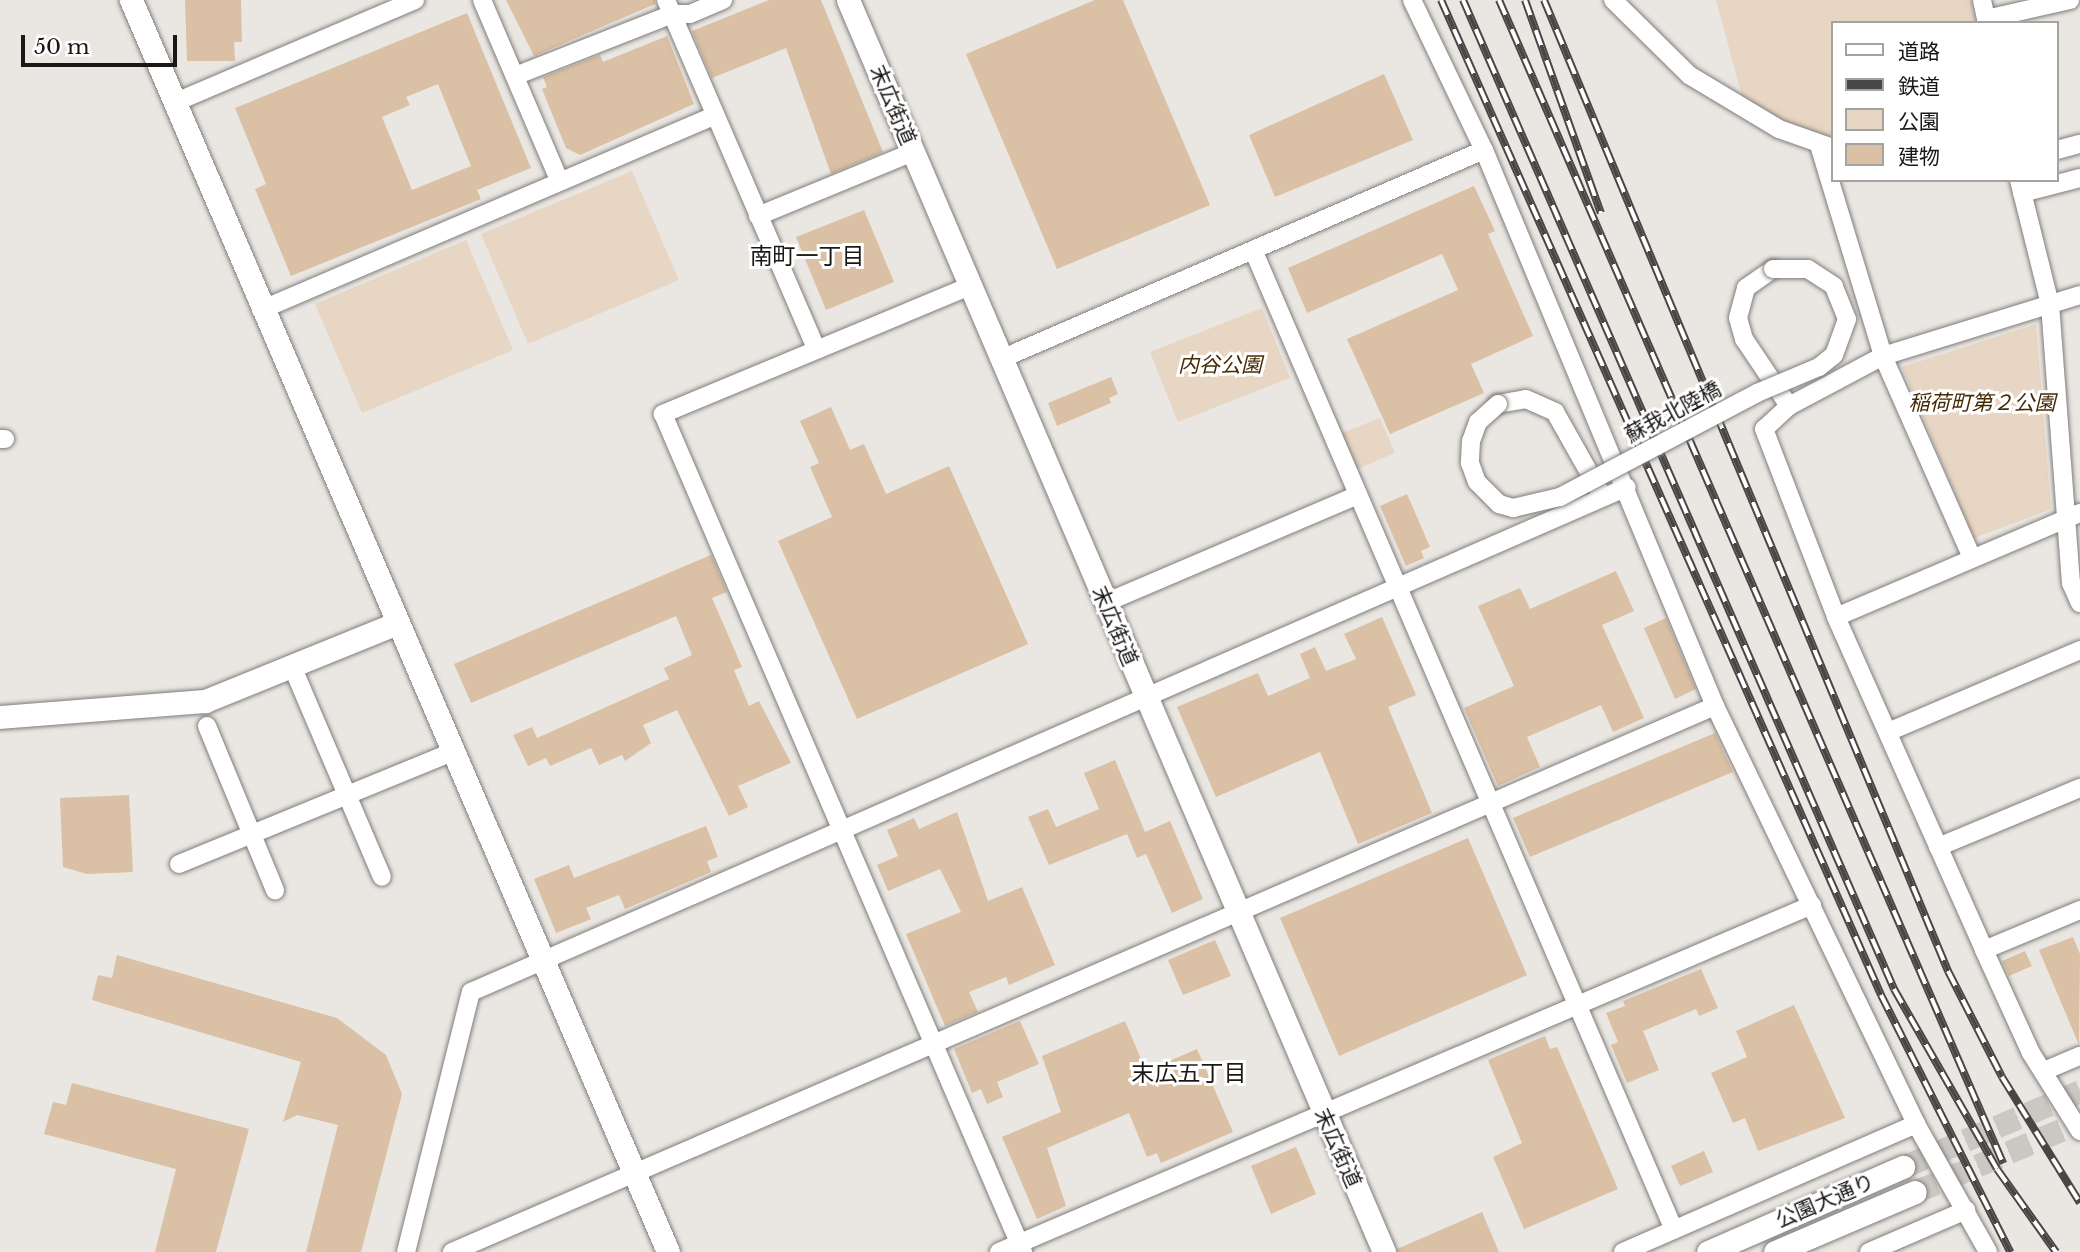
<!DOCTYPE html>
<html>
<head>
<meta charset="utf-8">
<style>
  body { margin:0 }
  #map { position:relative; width:2080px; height:1252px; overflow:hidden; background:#eae7e3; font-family:"Libre Baskerville","Noto Sans JP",serif }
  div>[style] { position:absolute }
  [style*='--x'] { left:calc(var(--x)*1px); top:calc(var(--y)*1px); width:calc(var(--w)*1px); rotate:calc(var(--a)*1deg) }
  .green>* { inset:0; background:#e7d6c3 }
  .building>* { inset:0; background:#dac0a4 }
  .tertiary-tunnel>* { height:23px; margin-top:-11.5px; transform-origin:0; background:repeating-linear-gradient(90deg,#cbc8c4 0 23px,transparent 0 34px) }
  .roads { filter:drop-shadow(0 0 2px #807d7a) drop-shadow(0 0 2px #807d7a) }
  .minor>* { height:18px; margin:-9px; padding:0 9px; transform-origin:9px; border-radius:9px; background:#fff }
  .tertiary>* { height:23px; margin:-11.5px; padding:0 11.5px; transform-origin:11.5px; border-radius:11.5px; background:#fff }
  .rail>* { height:8px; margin-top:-4px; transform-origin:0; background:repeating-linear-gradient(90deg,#fff 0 16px,#484745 0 32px); box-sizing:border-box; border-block:2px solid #484745 }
  .bridges { filter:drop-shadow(0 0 2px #807d7a) drop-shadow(0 0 2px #807d7a) }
  .minor-bridge>* { height:18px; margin:-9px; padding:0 9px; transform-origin:9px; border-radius:9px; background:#fff }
  span { translate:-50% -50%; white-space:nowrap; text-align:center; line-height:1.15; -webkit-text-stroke:6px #fff; paint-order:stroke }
  .street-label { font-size:21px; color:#191817 }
  .park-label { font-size:21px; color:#452b05; font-style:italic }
  .neighbourhood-label { font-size:23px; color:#191817 }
  .legend { position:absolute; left:1831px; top:21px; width:228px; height:161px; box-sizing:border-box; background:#fff; border:2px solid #a3a3a2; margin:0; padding:9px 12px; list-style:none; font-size:21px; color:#191817 }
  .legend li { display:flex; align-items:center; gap:14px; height:35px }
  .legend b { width:35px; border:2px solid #a3a3a2 }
  .scale { position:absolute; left:21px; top:35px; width:156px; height:32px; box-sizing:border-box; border:4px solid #191817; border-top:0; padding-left:9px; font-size:21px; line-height:24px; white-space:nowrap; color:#191817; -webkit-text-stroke:5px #fff; paint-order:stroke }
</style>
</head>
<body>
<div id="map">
  <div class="green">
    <i style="clip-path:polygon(1716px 0,1971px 0,1976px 23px,1833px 23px,1833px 146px,1743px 100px)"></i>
    <i style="clip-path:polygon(632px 171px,679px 280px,528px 344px,481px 234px)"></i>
    <i style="clip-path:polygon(466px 240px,513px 350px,362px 413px,315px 304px)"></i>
    <i style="clip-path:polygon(1262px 308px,1290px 378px,1178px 422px,1150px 352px)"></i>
    <i style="clip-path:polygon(2036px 324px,2051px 509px,1974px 538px,1902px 367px)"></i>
    <i style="clip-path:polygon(1380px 418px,1395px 453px,1357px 469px,1342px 433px)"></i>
  </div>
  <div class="building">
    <i style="clip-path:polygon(185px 0,241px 0,242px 42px,234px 42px,235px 61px,187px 61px)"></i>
    <i style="clip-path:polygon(506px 0,655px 0,655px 4px,534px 56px)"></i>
    <i style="clip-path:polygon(769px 0,821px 0,883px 152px,831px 174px,786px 48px,712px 78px,692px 31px)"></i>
    <i style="clip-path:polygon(1095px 0,1123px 0,1210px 205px,1057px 269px,966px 54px)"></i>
    <i style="clip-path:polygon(evenodd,467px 13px,531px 168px,477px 190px,481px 199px,291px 276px,255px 189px,266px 184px,235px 108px,467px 13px,438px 84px,471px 166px,412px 190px,382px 117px,410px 105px,406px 97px,438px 84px)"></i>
    <i style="clip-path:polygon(667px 36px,694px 104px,580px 155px,566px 148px,542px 89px,547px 87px,543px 77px,600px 55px,603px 62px)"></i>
    <i style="clip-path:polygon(1384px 74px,1413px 140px,1275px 197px,1249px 135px)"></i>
    <i style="clip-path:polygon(1474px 186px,1495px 231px,1488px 234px,1533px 336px,1471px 364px,1484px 393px,1390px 434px,1347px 339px,1458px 290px,1442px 254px,1307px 313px,1288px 268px)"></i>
    <i style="clip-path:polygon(864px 210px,894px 282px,826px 310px,796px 237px)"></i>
    <i style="clip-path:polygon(1111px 377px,1118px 394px,1109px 398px,1111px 403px,1057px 426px,1048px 403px)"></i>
    <i style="clip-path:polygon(831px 407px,850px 450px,864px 444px,886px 494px,949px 466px,1028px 644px,857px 719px,778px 541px,832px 517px,810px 467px,819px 463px,800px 421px)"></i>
    <i style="clip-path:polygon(1407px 494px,1430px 547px,1421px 551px,1424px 558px,1406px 566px,1380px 506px)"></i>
    <i style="clip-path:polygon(711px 555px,727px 592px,712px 598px,742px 667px,734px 670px,749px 706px,759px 701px,791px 763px,738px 786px,748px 807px,729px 816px,677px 710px,643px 725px,651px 743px,625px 761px,622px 755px,599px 765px,591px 748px,550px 766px,546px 758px,528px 766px,513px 735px,532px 727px,537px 738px,669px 679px,664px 668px,692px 655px,676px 616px,471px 703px,454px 664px)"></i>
    <i style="clip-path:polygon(1616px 571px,1634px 611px,1602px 625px,1644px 718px,1613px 732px,1601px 705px,1527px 737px,1540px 767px,1498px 786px,1464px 708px,1514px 686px,1478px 606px,1520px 588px,1530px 609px)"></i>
    <i style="clip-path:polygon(1382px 617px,1416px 695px,1388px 707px,1432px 813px,1358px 844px,1320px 752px,1216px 797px,1177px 707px,1258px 673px,1268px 696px,1310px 678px,1300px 654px,1315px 647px,1326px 671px,1356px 659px,1344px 634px)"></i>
    <i style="clip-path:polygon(1666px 618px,1696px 689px,1675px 699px,1644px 628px)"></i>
    <i style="clip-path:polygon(1715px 733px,1733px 772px,1530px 857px,1513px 818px)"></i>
    <i style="clip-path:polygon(1115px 760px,1145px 832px,1170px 821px,1203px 899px,1172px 913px,1146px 854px,1137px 858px,1127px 834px,1049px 865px,1028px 817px,1048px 809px,1056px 827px,1099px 809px,1084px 773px)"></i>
    <i style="clip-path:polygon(129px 795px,133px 872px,87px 874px,63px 867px,60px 798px)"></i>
    <i style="clip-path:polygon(957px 812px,988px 901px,1022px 887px,1055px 965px,1009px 985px,1006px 977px,969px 992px,978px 1012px,945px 1026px,906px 934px,961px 912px,940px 869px,888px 891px,877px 865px,898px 856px,887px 830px,914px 818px,919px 829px)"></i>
    <i style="clip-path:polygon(706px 826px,718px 857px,707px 861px,711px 872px,625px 909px,619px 895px,586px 908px,591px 919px,556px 933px,534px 879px,569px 865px,574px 878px)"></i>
    <i style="clip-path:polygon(1468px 838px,1527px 975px,1339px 1056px,1280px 918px)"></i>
    <i style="clip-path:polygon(2073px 937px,2080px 954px,2079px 1045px,2039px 950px)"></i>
    <i style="clip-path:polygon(1215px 940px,1231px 976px,1183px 995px,1168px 960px)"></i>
    <i style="clip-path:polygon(2025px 951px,2032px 966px,2009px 976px,2002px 961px)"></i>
    <i style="clip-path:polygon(117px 955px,337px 1018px,386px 1055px,402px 1094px,361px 1252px,306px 1252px,338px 1125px,297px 1115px,283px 1122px,301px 1062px,92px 1000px,98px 975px,112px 978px)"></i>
    <i style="clip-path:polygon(1701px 969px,1718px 1008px,1699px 1016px,1696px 1009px,1643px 1031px,1659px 1070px,1627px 1083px,1611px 1045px,1618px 1042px,1606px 1013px,1625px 1006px,1623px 1001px)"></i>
    <i style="clip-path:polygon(1794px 1005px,1845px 1118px,1758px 1151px,1745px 1118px,1733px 1123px,1711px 1073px,1747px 1057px,1736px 1031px)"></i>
    <i style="clip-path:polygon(1020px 1021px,1039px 1064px,997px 1082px,1003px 1097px,987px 1104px,981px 1089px,972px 1093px,954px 1049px)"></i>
    <i style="clip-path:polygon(1125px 1021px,1146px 1071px,1197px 1049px,1233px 1132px,1161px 1163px,1157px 1153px,1147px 1157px,1129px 1113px,1047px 1148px,1066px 1206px,1037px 1219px,1002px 1137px,1061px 1112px,1042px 1056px)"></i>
    <i style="clip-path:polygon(1545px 1036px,1550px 1049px,1557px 1047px,1618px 1189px,1524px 1229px,1493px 1157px,1522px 1143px,1488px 1060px)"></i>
    <i style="clip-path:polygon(72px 1083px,249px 1129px,216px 1252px,155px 1252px,176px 1169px,44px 1134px,53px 1102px,66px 1105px)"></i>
    <i style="clip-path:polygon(1296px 1147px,1316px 1194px,1271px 1214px,1251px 1166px)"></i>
    <i style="clip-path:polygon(1704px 1151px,1713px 1172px,1680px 1186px,1671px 1166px)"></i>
    <i style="clip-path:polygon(1482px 1212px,1499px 1252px,1398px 1252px,1397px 1249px)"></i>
  </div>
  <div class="tertiary-tunnel">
    <i style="--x:1903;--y:1167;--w:193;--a:-23.2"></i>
    <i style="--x:1915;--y:1192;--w:179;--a:-23"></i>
  </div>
  <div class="roads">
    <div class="minor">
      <i style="--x:482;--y:0;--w:196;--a:66.8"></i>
      <i style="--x:666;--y:0;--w:379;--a:66.7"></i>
      <i style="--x:1412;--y:0;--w:166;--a:64.4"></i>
      <i style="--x:1484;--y:150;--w:602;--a:67.44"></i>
      <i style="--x:1715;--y:706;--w:464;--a:64.3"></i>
      <i style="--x:1916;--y:1124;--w:147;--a:60.6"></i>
      <i style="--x:1613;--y:0;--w:107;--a:44.6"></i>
      <i style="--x:1689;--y:75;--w:105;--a:31"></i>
      <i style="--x:1779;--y:129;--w:57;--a:19.4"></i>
      <i style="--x:1982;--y:0;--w:24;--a:78"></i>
      <i style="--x:1986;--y:19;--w:86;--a:-12.7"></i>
      <i style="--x:515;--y:76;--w:169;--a:-21.5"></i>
      <i style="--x:672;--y:14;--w:18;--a:0"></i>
      <i style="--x:690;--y:14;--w:36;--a:-23"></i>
      <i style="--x:176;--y:102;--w:260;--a:-23.1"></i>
      <i style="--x:1819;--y:145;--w:220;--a:73.1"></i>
      <i style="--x:1883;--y:356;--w:221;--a:66.2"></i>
      <i style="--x:2057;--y:150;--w:24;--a:-15"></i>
      <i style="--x:2019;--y:180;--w:128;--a:76"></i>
      <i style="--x:2050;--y:304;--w:280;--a:85.7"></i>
      <i style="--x:2071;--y:583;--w:22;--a:66"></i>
      <i style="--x:2022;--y:193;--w:60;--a:-14.5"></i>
      <i style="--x:758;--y:216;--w:168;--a:-22.4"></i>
      <i style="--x:1254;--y:252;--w:1064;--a:66.76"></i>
      <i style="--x:1773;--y:269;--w:33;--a:145"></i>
      <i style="--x:1746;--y:288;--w:31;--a:105"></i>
      <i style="--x:1738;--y:318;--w:22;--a:74"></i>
      <i style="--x:1744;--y:339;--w:81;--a:56.1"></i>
      <i style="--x:970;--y:286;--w:333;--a:157.4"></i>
      <i style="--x:663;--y:414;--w:912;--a:66.75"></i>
      <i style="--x:2080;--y:295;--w:206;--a:162.8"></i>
      <i style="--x:1883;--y:356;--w:106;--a:152"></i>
      <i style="--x:1789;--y:406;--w:34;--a:137"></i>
      <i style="--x:1764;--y:429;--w:201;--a:69"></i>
      <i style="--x:1836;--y:617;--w:364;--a:66"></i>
      <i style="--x:1984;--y:950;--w:113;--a:65.5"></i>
      <i style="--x:2031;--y:1053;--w:92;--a:57.9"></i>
      <i style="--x:261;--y:310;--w:493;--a:-23.2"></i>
      <i style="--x:1001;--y:359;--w:526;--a:-23.4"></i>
      <i style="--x:1498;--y:404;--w:28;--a:-10"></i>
      <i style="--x:1526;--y:399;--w:32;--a:24"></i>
      <i style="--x:1555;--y:412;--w:92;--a:60.6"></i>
      <i style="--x:0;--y:439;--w:5;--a:0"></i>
      <i style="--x:1105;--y:603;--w:275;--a:-23.1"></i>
      <i style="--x:1836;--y:617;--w:265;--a:-23.1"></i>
      <i style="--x:292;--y:666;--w:229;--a:66.9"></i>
      <i style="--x:207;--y:726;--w:178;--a:67.5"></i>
      <i style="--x:1888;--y:732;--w:209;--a:-23.1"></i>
      <i style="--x:1938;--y:847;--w:154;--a:-22.6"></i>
      <i style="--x:179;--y:864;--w:295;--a:-22.3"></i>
      <i style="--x:1984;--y:950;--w:104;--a:-22.6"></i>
      <i style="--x:2044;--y:1071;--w:39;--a:-23"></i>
      <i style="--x:406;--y:1252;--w:268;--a:-76"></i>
      <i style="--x:471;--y:992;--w:1261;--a:-23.6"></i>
      <i style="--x:452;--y:1252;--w:1376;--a:-23.38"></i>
      <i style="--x:999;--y:1252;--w:884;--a:-23.11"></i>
      <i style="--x:1623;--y:1252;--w:320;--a:-23.6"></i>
      <i style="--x:1869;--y:1252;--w:106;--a:-23.4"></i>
    </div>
    <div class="tertiary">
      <i style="--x:131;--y:0;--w:1362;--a:66.78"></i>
      <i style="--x:848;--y:0;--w:1362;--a:66.82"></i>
      <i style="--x:0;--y:717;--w:206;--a:-4.5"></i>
      <i style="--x:205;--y:701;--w:207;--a:-22.1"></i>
      <i style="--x:1708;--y:1252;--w:213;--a:-23.6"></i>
      <i style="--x:1775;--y:1252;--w:152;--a:-23.2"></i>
    </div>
  </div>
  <div class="rail">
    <i style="--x:1441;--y:0;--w:1088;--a:66.14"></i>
    <i style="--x:1881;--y:995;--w:288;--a:63.3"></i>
    <i style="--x:1463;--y:0;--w:1079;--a:66.45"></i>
    <i style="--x:1894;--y:989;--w:207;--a:60.2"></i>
    <i style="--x:1997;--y:1169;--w:102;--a:54.6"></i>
    <i style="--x:1499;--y:0;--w:1268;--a:66.57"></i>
    <i style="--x:1525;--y:0;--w:226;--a:70.4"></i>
    <i style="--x:1544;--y:0;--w:1052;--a:67.41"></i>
    <i style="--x:1948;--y:971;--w:119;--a:63"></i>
    <i style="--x:2002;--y:1077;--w:148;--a:58.2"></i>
  </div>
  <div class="bridges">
    <div class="minor-bridge">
      <i style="--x:1498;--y:404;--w:27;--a:138"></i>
      <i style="--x:1478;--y:422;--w:20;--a:110"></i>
      <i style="--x:1471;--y:441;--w:22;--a:93"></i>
      <i style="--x:1470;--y:463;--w:20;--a:70"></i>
      <i style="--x:1477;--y:482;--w:31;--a:45"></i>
      <i style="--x:1499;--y:504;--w:15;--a:16"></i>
      <i style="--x:1513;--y:508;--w:48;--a:-13.2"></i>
      <i style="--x:1560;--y:497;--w:223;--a:-27.8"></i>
      <i style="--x:1757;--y:393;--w:67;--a:-22.8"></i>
      <i style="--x:1819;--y:367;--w:19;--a:-39"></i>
      <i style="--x:1834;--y:355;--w:38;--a:-70"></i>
      <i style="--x:1847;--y:319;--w:35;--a:-112"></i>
      <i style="--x:1834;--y:286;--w:31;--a:-147"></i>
      <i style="--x:1808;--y:269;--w:35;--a:180"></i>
    </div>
  </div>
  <div class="street-label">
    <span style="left:893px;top:105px;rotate:67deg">末広街道</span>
    <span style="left:1673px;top:412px;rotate:-28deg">蘇我北陸橋</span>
    <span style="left:1115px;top:626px;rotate:67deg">末広街道</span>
    <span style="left:1338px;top:1148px;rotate:66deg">末広街道</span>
    <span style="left:1825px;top:1201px;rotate:-23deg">公園大通り</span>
  </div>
  <div class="park-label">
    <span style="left:1220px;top:365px">内谷公園</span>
    <span style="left:1982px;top:403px">稲荷町第２公園</span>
  </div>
  <div class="neighbourhood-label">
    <span style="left:807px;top:256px">南町一丁目</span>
    <span style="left:1189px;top:1073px">末広五丁目</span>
  </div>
  <ul class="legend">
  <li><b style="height:9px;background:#fff"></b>道路</li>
  <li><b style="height:9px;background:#484745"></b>鉄道</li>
  <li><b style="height:19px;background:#e7d6c3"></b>公園</li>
  <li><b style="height:19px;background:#dac0a4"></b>建物</li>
  </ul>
  <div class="scale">50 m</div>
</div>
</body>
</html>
